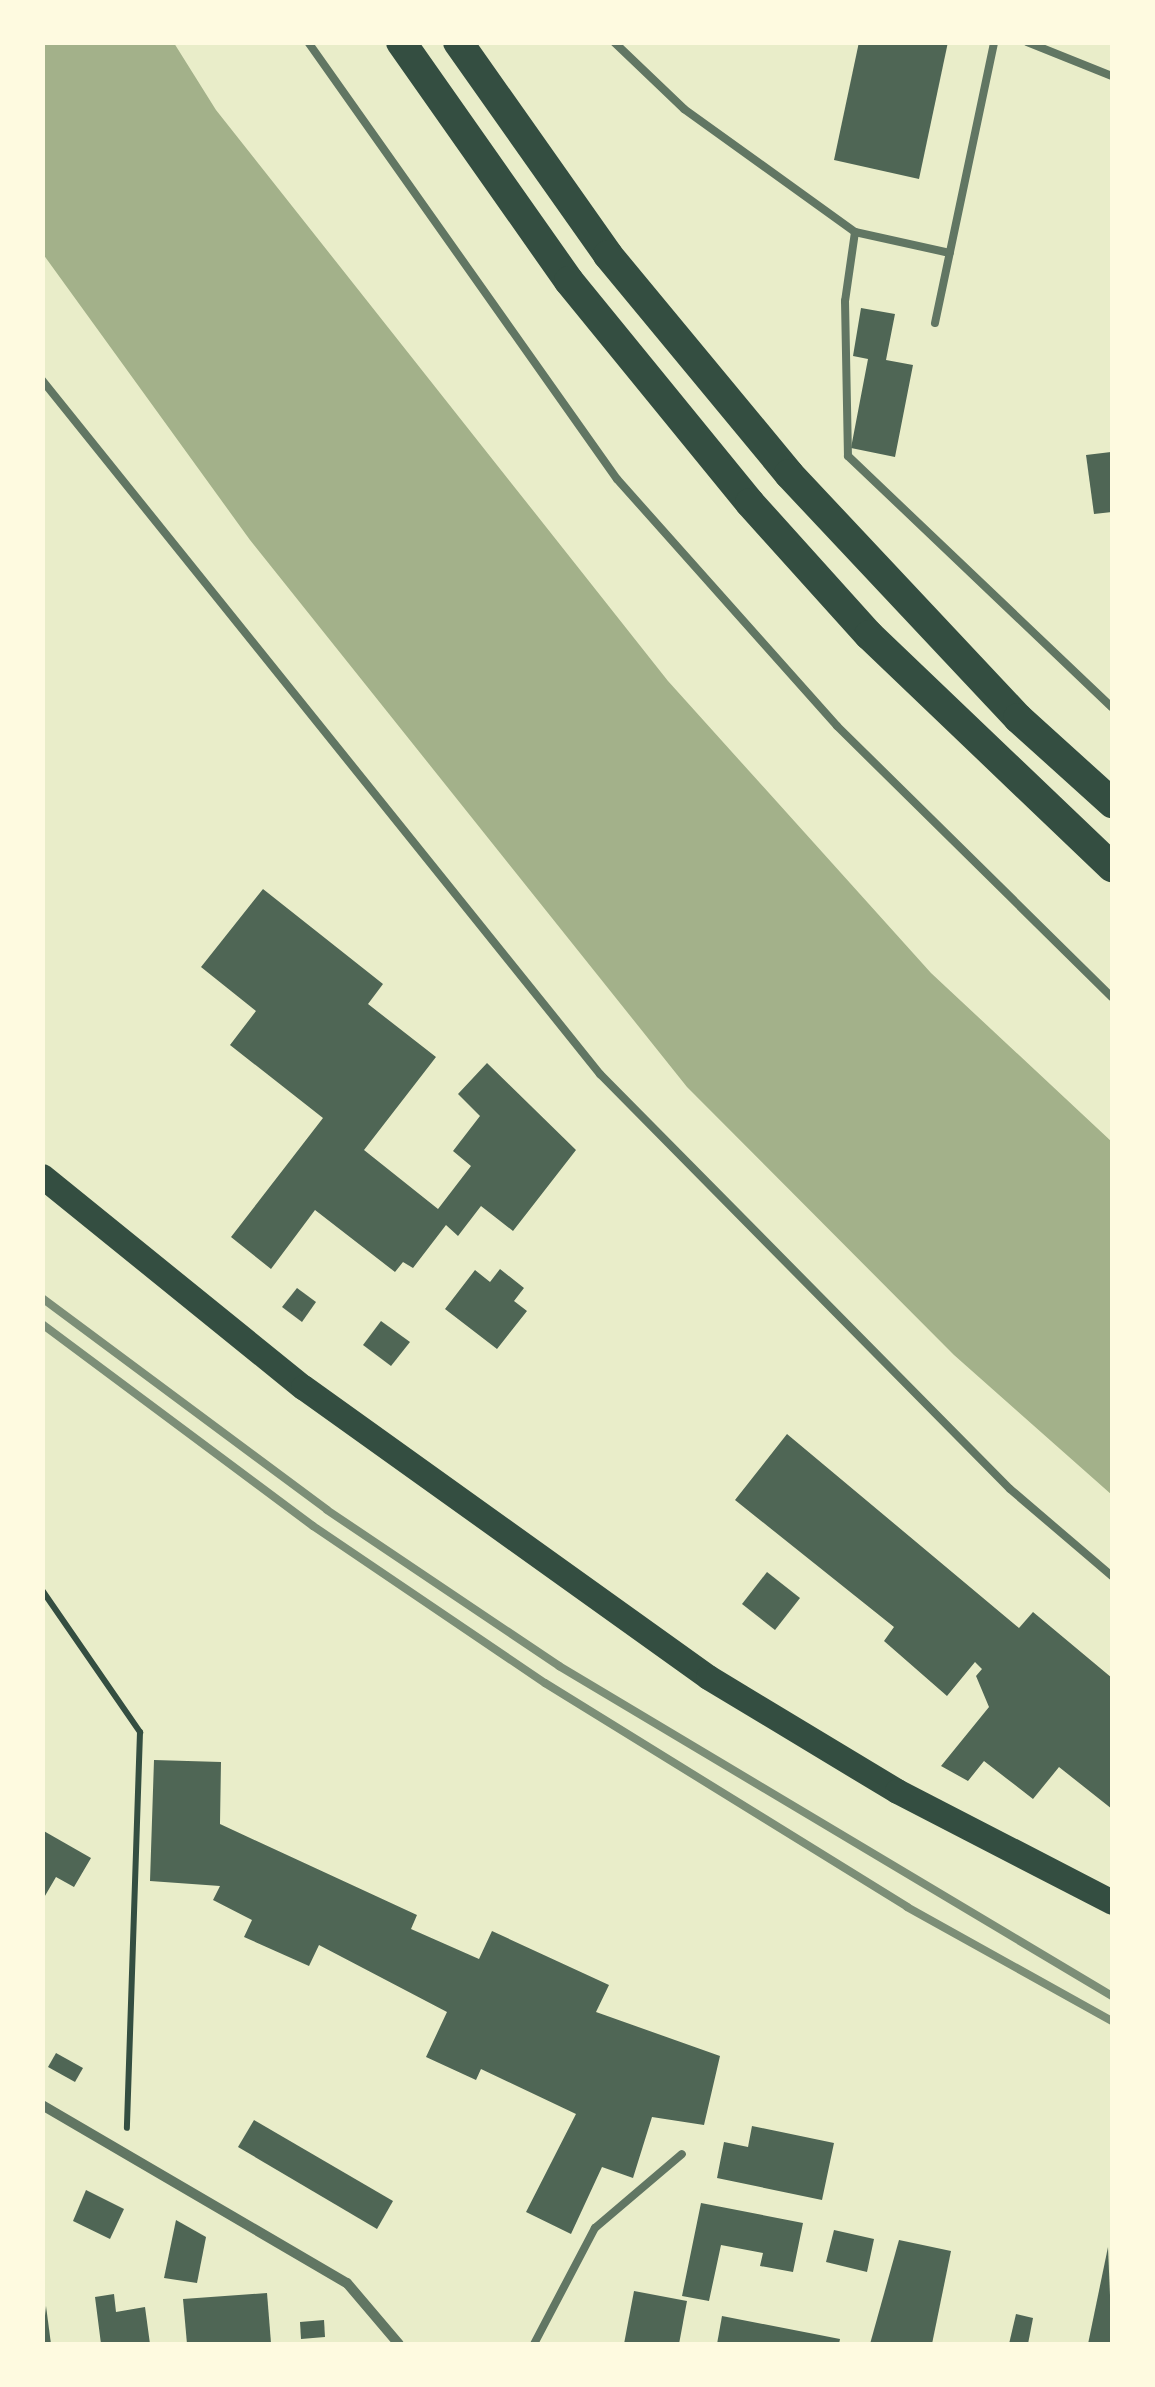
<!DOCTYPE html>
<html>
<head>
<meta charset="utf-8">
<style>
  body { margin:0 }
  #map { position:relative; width:1155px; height:2387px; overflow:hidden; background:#e9edc9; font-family:Mulish,sans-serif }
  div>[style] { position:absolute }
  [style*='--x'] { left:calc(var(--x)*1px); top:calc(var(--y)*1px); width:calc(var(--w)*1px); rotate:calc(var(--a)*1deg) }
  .water>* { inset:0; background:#a3b18a }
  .building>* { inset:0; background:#4f6655 }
  .path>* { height:6px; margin:-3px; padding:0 3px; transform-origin:3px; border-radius:3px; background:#344e41 }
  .service>* { height:8px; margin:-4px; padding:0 4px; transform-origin:4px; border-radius:4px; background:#617663 }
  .minor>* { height:10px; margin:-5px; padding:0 5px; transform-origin:5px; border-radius:5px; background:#617663 }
  .primary>* { height:25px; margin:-12.5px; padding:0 12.5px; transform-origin:12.5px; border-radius:12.5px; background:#344e41 }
  .motorway>* { height:30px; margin:-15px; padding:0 15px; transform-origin:15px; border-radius:15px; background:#344e41 }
  .rail>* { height:8px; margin:-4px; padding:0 4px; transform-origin:4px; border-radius:4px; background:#7c8e77 }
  span { translate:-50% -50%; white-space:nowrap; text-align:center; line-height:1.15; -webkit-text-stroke:10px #fefae0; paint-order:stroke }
  .frame { position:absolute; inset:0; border:45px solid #fefae0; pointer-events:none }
</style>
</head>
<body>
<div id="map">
  <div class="water">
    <i style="clip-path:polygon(42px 43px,174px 43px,216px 110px,668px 681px,931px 973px,1112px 1142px,1112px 1495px,954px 1355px,687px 1087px,250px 540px,43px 254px)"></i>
  </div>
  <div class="building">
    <i style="clip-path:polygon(859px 42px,948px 42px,919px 179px,834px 160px)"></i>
    <i style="clip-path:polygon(861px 308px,895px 314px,886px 360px,913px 365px,895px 457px,851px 448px,868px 359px,853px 356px)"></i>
    <i style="clip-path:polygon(1111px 452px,1112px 512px,1094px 514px,1086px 455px)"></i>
    <i style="clip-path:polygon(263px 889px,383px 984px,368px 1004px,436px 1057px,364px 1150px,438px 1209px,471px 1166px,453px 1151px,480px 1116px,458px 1094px,487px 1063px,576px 1150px,513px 1231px,481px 1206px,458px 1236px,446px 1225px,413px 1268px,403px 1262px,395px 1272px,315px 1210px,271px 1269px,231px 1237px,323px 1118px,230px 1045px,256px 1011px,201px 967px)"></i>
    <i style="clip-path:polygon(500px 1269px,524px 1288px,514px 1301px,527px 1311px,497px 1349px,445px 1309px,475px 1270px,490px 1282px)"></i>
    <i style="clip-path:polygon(297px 1288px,316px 1302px,302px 1322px,282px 1307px)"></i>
    <i style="clip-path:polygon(381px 1321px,410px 1342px,391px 1366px,363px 1345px)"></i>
    <i style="clip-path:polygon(787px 1434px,1019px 1628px,1033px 1612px,1112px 1678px,1112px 1809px,1059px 1767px,1033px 1799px,984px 1761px,968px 1781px,941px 1766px,989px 1707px,976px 1676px,982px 1669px,975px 1662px,947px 1696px,884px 1641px,894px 1627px,735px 1500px)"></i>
    <i style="clip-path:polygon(767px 1572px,800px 1598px,775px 1630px,742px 1604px)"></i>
    <i style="clip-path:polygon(154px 1760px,221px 1762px,220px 1824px,417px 1915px,411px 1929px,479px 1959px,492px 1931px,609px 1985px,596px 2012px,720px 2056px,704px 2125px,652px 2117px,633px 2178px,602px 2167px,571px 2234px,526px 2212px,576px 2114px,481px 2069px,476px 2080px,426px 2057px,447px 2012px,319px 1945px,309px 1966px,244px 1937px,252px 1920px,213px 1900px,220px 1886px,150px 1881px)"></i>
    <i style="clip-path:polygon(42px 1830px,91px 1858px,74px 1887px,56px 1877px,42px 1901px)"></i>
    <i style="clip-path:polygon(56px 2053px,83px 2068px,75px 2082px,48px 2067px)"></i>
    <i style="clip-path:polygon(254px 2120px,393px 2201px,377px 2229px,238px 2147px)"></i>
    <i style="clip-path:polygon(752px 2126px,834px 2143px,822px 2200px,717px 2178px,724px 2142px,748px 2147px)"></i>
    <i style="clip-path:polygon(86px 2190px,124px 2209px,110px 2239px,73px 2221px)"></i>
    <i style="clip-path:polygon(701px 2203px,803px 2223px,793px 2272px,760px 2266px,763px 2253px,721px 2245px,709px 2301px,682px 2296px)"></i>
    <i style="clip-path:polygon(176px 2220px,206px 2237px,197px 2283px,164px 2278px)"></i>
    <i style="clip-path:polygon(834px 2230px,874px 2239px,867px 2272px,826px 2262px)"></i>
    <i style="clip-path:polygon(899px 2240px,951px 2251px,932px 2344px,870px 2344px)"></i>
    <i style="clip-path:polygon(1108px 2247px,1112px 2344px,1088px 2344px)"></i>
    <i style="clip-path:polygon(634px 2291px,687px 2301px,679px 2344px,624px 2344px)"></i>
    <i style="clip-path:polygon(267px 2293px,271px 2343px,187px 2344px,183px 2299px)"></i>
    <i style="clip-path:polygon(114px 2294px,116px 2312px,145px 2307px,150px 2344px,101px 2344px,95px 2297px)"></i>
    <i style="clip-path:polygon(46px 2306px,51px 2344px,42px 2344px)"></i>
    <i style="clip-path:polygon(1016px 2314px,1033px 2318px,1028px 2344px,1009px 2344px)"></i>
    <i style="clip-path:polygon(722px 2316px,840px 2339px,839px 2344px,717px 2344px)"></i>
    <i style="clip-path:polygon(324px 2320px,325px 2337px,301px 2339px,300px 2322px)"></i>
  </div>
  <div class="path">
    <i style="--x:42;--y:1590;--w:173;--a:55.4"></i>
    <i style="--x:140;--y:1732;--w:396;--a:91.9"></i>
  </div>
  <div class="service">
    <i style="--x:308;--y:42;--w:535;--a:54.74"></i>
    <i style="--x:617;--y:479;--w:331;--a:48.3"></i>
    <i style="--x:837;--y:726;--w:386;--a:44.6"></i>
    <i style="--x:614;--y:42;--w:97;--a:43.7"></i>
    <i style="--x:684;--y:109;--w:211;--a:35.7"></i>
    <i style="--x:855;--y:232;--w:97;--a:12.5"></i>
    <i style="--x:1027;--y:42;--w:92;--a:21.8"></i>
    <i style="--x:855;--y:232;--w:70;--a:98.2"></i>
    <i style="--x:845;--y:301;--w:155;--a:88.9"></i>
    <i style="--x:848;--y:456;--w:364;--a:43.6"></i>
    <i style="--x:935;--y:323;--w:287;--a:-78.1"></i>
    <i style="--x:42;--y:380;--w:891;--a:51.2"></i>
    <i style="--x:600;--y:1074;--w:583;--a:45.35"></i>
    <i style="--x:1010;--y:1489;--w:134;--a:40.5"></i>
    <i style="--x:534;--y:2344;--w:131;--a:-62.3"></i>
    <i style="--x:595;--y:2228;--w:114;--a:-40.4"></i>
  </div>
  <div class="minor">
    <i style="--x:42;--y:2105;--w:353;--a:30.3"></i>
    <i style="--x:347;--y:2283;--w:80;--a:49.6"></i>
  </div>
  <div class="primary">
    <i style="--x:42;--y:1176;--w:336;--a:39"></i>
    <i style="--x:303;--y:1387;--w:498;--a:35.6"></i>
    <i style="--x:708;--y:1677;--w:221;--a:31.1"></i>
    <i style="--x:897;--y:1791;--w:242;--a:27.3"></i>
  </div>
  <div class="motorway">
    <i style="--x:401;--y:42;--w:292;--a:54.9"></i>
    <i style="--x:569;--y:281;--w:286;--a:50.8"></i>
    <i style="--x:750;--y:503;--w:178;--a:48"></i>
    <i style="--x:869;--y:635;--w:336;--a:43.7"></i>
    <i style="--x:458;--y:42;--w:261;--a:54.8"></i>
    <i style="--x:608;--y:255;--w:284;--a:50.4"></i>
    <i style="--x:789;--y:474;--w:335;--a:46.8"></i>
    <i style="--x:1018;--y:718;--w:127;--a:42.1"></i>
  </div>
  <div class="rail">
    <i style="--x:42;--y:1298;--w:355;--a:36.6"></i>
    <i style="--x:327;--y:1510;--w:280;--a:33.9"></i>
    <i style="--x:559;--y:1666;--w:644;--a:30.83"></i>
    <i style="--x:42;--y:1324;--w:338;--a:36.7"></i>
    <i style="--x:313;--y:1526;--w:280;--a:34.1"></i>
    <i style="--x:545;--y:1683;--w:426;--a:31.7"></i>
    <i style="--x:907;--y:1907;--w:235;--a:29.1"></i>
  </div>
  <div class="frame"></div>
</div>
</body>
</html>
